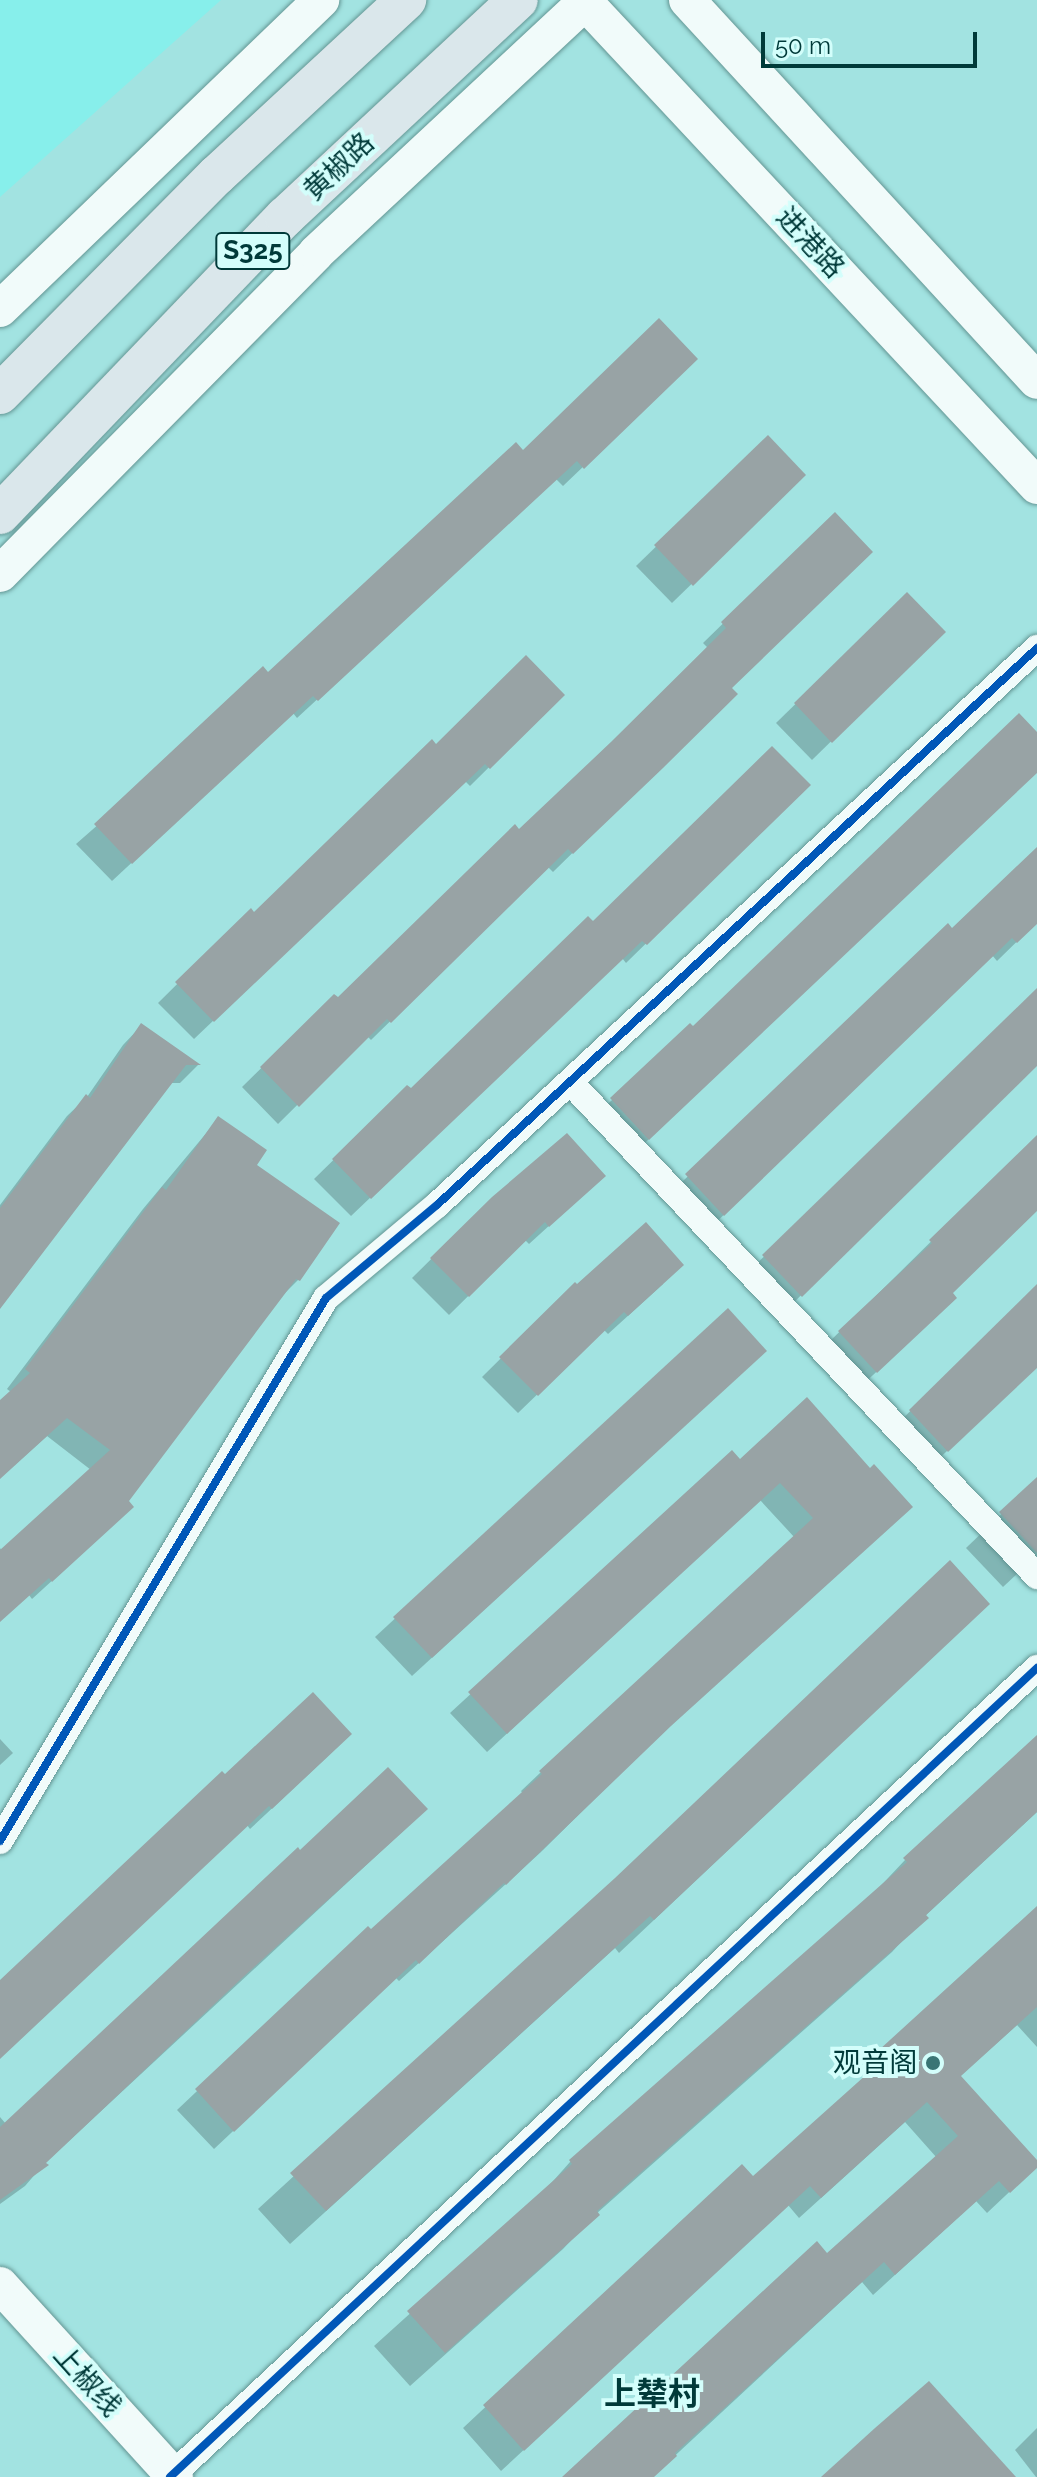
<!DOCTYPE html>
<html>
<head>
<meta charset="utf-8">
<style>
  body { margin:0 }
  #map { position:relative; width:1037px; height:2477px; overflow:hidden; background:#a2e3e1; font-family:Raleway,"Noto Sans SC",sans-serif }
  div>[style] { position:absolute }
  [style*='--x'] { left:calc(var(--x)*1px); top:calc(var(--y)*1px); width:calc(var(--w)*1px); rotate:calc(var(--a)*1deg) }
  .built>* { inset:0; background:#87efeb }
  .shadow>* { inset:0; background:#0003 }
  .building>* { inset:0; background:#98a3a5 }
  .roads { filter:drop-shadow(0 0 2px #639593) drop-shadow(0 0 2px #639593) }
  .street>* { height:26px; margin:-13px; padding:0 13px; transform-origin:13px; border-radius:13px; background:#f1fbfa }
  .secondary>* { height:36px; margin:-18px; padding:0 18px; transform-origin:18px; border-radius:18px; background:#f1fbfa }
  .primary>* { height:40px; margin:-20px; padding:0 20px; transform-origin:20px; border-radius:20px; background:#dae7eb }
  .cycleway>* { height:8px; margin:-4px; padding:0 4px; transform-origin:4px; border-radius:4px; background:#0057b8 }
  .dots>* { width:22px; height:22px; translate:-50% -50%; box-sizing:border-box; border:4px solid #d3fefb; border-radius:50% }
  span { translate:-50% -50%; white-space:nowrap; text-align:center; line-height:1.15; -webkit-text-stroke:8px #d3fefb; paint-order:stroke }
  .shield-label span { padding:2px 6px; background:#d3fefb; border:2px solid; border-radius:6px; -webkit-text-stroke-width:0 }
  .shield-label { font-size:26px; color:#003a39; font-weight:700 }
  .street-label { font-size:28px; color:#003a39 }
  .poi-label { font-size:28px; color:#003a39 }
  .right { translate:-100% -50%; text-align:right }
  .quarter-label { font-size:32px; color:#003a39; font-weight:700 }
  .scale { position:absolute; left:761px; top:32px; width:216px; height:36px; box-sizing:border-box; border:4px solid #003a39; border-top:0; padding-left:10px; font-size:24px; line-height:28px; white-space:nowrap; color:#003a39; -webkit-text-stroke:6px #d3fefb; paint-order:stroke }
</style>
</head>
<body>
<div id="map">
  <div class="built">
    <i style="clip-path:polygon(0 0,221px 0,0 197px)"></i>
  </div>
  <div class="shadow">
    <i style="clip-path:polygon(676px 378px,563px 486px,556px 479px,297px 718px,293px 713px,112px 881px,76px 844px,523px 453px)"></i>
    <i style="clip-path:polygon(768px 438px,804px 475px,672px 603px,636px 566px)"></i>
    <i style="clip-path:polygon(834px 515px,729px 689px,735px 694px,553px 872px,548px 867px,371px 1040px,367px 1036px,278px 1124px,242px 1087px,334px 996px,338px 1000px,519px 832px,708px 648px,703px 643px)"></i>
    <i style="clip-path:polygon(907px 595px,943px 632px,812px 760px,776px 723px)"></i>
    <i style="clip-path:polygon(562px 695px,470px 786px,465px 781px,194px 1039px,158px 1003px,251px 911px,254px 914px,436px 747px)"></i>
    <i style="clip-path:polygon(1037px 735px,1037px 771px,629px 1158px,592px 1119px,690px 1026px,693px 1029px)"></i>
    <i style="clip-path:polygon(808px 785px,626px 963px,622px 958px,351px 1216px,314px 1179px,407px 1088px,411px 1091px,593px 923px)"></i>
    <i style="clip-path:polygon(1037px 849px,1037px 922px,997px 961px,992px 955px,704px 1234px,668px 1195px)"></i>
    <i style="clip-path:polygon(1037px 997px,1037px 1063px,782px 1314px,745px 1275px,1027px 1001px)"></i>
    <i style="clip-path:polygon(141px 1026px,198px 1065px,180px 1083px,170px 1083px,0 1305px,0 1205px,67px 1116px,87px 1097px,123px 1045px)"></i>
    <i style="clip-path:polygon(218px 1119px,254px 1166px,338px 1223px,298px 1280px,279px 1299px,126px 1502px,112px 1526px,32px 1599px,29px 1595px,0 1621px,0 1548px,2px 1551px,91px 1470px,47px 1436px,0 1478px,0 1401px,11px 1392px,7px 1389px,143px 1209px)"></i>
    <i style="clip-path:polygon(1037px 1137px,1037px 1209px,951px 1293px,936px 1316px,857px 1390px,820px 1351px)"></i>
    <i style="clip-path:polygon(584px 1194px,529px 1244px,525px 1240px,449px 1315px,412px 1278px,493px 1198px)"></i>
    <i style="clip-path:polygon(663px 1284px,608px 1334px,604px 1330px,518px 1413px,482px 1377px,575px 1285px)"></i>
    <i style="clip-path:polygon(1037px 1287px,1037px 1360px,1006px 1395px,928px 1469px,891px 1430px)"></i>
    <i style="clip-path:polygon(728px 1311px,745px 1370px,412px 1676px,375px 1637px)"></i>
    <i style="clip-path:polygon(732px 1453px,740px 1461px,870px 1470px,649px 1745px,541px 1852px,399px 1981px,396px 1978px,214px 2149px,177px 2110px,368px 1929px,371px 1932px,523px 1794px,521px 1791px,540px 1773px,795px 1538px,760px 1500px,487px 1752px,450px 1713px)"></i>
    <i style="clip-path:polygon(1037px 1480px,1037px 1555px,1003px 1587px,966px 1548px)"></i>
    <i style="clip-path:polygon(1037px 1738px,1037px 1812px,925px 1916px,892px 1952px,596px 2214px,563px 2249px,410px 2386px,374px 2346px,538px 2198px,570px 2162px,872px 1895px,905px 1860px)"></i>
    <i style="clip-path:polygon(0 1739px,13px 1753px,0 1765px)"></i>
    <i style="clip-path:polygon(329px 1755px,250px 1829px,247px 1825px,0 2058px,0 1983px,225px 1777px)"></i>
    <i style="clip-path:polygon(797px 1785px,619px 1953px,615px 1948px,290px 2244px,258px 2209px,617px 1879px)"></i>
    <i style="clip-path:polygon(404px 1830px,44px 2164px,25px 2186px,0 2204px,0 2117px,6px 2124px,300px 1853px)"></i>
    <i style="clip-path:polygon(1037px 1911px,1037px 2047px,1017px 2025px,959px 2077px,1037px 2166px,987px 2213px,976px 2201px,873px 2295px,862px 2282px,652px 2477px,565px 2477px,827px 2256px,937px 2158px,905px 2122px,799px 2218px,788px 2205px,501px 2471px,463px 2428px,742px 2167px,753px 2179px,865px 2078px,859px 2072px,881px 2051px)"></i>
    <i style="clip-path:polygon(1037px 2428px,1037px 2477px,1036px 2477px,1015px 2450px)"></i>
  </div>
  <div class="building">
    <i style="clip-path:polygon(659px 318px,698px 359px,584px 469px,577px 461px,318px 701px,313px 696px,132px 864px,94px 824px,263px 666px,268px 672px,516px 442px,523px 450px)"></i>
    <i style="clip-path:polygon(768px 435px,806px 475px,693px 586px,654px 545px)"></i>
    <i style="clip-path:polygon(835px 512px,873px 552px,732px 688px,738px 694px,663px 768px,573px 854px,568px 849px,391px 1023px,387px 1019px,299px 1107px,260px 1067px,334px 994px,338px 997px,515px 824px,519px 829px,611px 742px,726px 628px,721px 622px)"></i>
    <i style="clip-path:polygon(907px 592px,946px 632px,832px 743px,794px 703px)"></i>
    <i style="clip-path:polygon(526px 655px,565px 695px,490px 769px,485px 764px,214px 1022px,175px 982px,251px 908px,254px 912px,432px 739px,436px 744px)"></i>
    <i style="clip-path:polygon(1019px 713px,1037px 732px,1037px 773px,649px 1140px,610px 1098px,690px 1023px,693px 1026px)"></i>
    <i style="clip-path:polygon(772px 746px,811px 785px,647px 945px,642px 941px,371px 1199px,332px 1159px,407px 1085px,411px 1088px,588px 916px,593px 921px)"></i>
    <i style="clip-path:polygon(1037px 847px,1037px 924px,1017px 943px,1012px 938px,724px 1216px,685px 1174px,948px 923px,952px 928px)"></i>
    <i style="clip-path:polygon(1037px 988px,1037px 1066px,802px 1297px,762px 1255px)"></i>
    <i style="clip-path:polygon(141px 1023px,201px 1065px,186px 1065px,0 1309px,0 1208px,86px 1094px,90px 1098px)"></i>
    <i style="clip-path:polygon(218px 1116px,267px 1150px,257px 1165px,340px 1223px,300px 1281px,296px 1279px,129px 1501px,134px 1507px,52px 1582px,49px 1578px,0 1622px,0 1550px,110px 1450px,67px 1418px,0 1479px,0 1400px,30px 1373px,25px 1369px,162px 1187px,166px 1190px)"></i>
    <i style="clip-path:polygon(567px 1133px,606px 1176px,549px 1227px,545px 1222px,469px 1297px,430px 1258px,492px 1197px)"></i>
    <i style="clip-path:polygon(1037px 1135px,1037px 1211px,953px 1293px,957px 1298px,877px 1373px,838px 1331px,932px 1243px,929px 1240px)"></i>
    <i style="clip-path:polygon(646px 1222px,684px 1265px,628px 1316px,624px 1312px,538px 1396px,499px 1357px,575px 1282px,577px 1284px)"></i>
    <i style="clip-path:polygon(1037px 1284px,1037px 1368px,948px 1452px,909px 1410px)"></i>
    <i style="clip-path:polygon(728px 1308px,767px 1351px,432px 1658px,393px 1617px)"></i>
    <i style="clip-path:polygon(807px 1397px,870px 1468px,874px 1464px,913px 1507px,671px 1726px,506px 1885px,504px 1883px,419px 1964px,416px 1960px,234px 2132px,195px 2089px,368px 1926px,371px 1929px,542px 1774px,539px 1771px,813px 1518px,780px 1483px,507px 1734px,468px 1692px,732px 1450px,740px 1459px)"></i>
    <i style="clip-path:polygon(1037px 1477px,1037px 1553px,999px 1512px)"></i>
    <i style="clip-path:polygon(950px 1560px,990px 1604px,654px 1920px,650px 1916px,326px 2211px,290px 2173px,615px 1878px)"></i>
    <i style="clip-path:polygon(313px 1692px,352px 1734px,272px 1809px,269px 1806px,0 2059px,0 1980px,222px 1771px,225px 1774px)"></i>
    <i style="clip-path:polygon(1037px 1735px,1037px 1812px,926px 1915px,929px 1918px,597px 2211px,600px 2215px,445px 2353px,407px 2311px,572px 2164px,569px 2160px,907px 1862px,903px 1858px)"></i>
    <i style="clip-path:polygon(388px 1767px,428px 1809px,243px 1977px,46px 2163px,49px 2165px,0 2200px,0 2127px,298px 1847px,300px 1850px)"></i>
    <i style="clip-path:polygon(1037px 1906px,1037px 2007px,961px 2076px,1037px 2160px,1037px 2168px,1010px 2193px,999px 2181px,895px 2275px,884px 2262px,675px 2453px,677px 2456px,654px 2477px,562px 2477px,817px 2241px,827px 2253px,958px 2136px,927px 2102px,821px 2198px,810px 2186px,524px 2451px,483px 2405px,742px 2164px,753px 2176px,886px 2057px,879px 2050px)"></i>
    <i style="clip-path:polygon(929px 2381px,1016px 2477px,821px 2477px,875px 2428px)"></i>
  </div>
  <div class="roads">
    <div class="street">
      <i style="--x:570;--y:1082;--w:680;--a:46.61"></i>
      <i style="--x:0;--y:1841;--w:633;--a:-59.02"></i>
      <i style="--x:326;--y:1298;--w:145;--a:-40"></i>
      <i style="--x:437;--y:1205;--w:819;--a:-42.87"></i>
      <i style="--x:170;--y:2477;--w:1186;--a:-43.02"></i>
    </div>
    <div class="secondary">
      <i style="--x:583;--y:0;--w:665;--a:46.95"></i>
      <i style="--x:687;--y:0;--w:517;--a:47.43"></i>
      <i style="--x:0;--y:309;--w:446;--a:-43.9"></i>
      <i style="--x:0;--y:574;--w:450;--a:-45.4"></i>
      <i style="--x:316;--y:253;--w:371;--a:-43"></i>
      <i style="--x:0;--y:2285;--w:260;--a:47.7"></i>
    </div>
    <div class="primary">
      <i style="--x:0;--y:394;--w:308;--a:-45.3"></i>
      <i style="--x:217;--y:175;--w:258;--a:-42.8"></i>
      <i style="--x:0;--y:514;--w:412;--a:-46.2"></i>
      <i style="--x:285;--y:217;--w:318;--a:-43"></i>
    </div>
  </div>
  <div class="cycleway">
    <i style="--x:0;--y:1841;--w:633;--a:-59.02"></i>
    <i style="--x:326;--y:1298;--w:145;--a:-40"></i>
    <i style="--x:437;--y:1205;--w:819;--a:-42.87"></i>
    <i style="--x:170;--y:2477;--w:1186;--a:-43.02"></i>
  </div>
  <div class="dots">
    <i style="left:933px;top:2063px;background:#397574"></i>
  </div>
  <div class="shield-label">
    <span style="left:253px;top:251px">S325</span>
  </div>
  <div class="street-label">
    <span style="left:339px;top:167px;rotate:-43deg">黄椒路</span>
    <span style="left:810px;top:243px;rotate:47deg">进港路</span>
    <span style="left:87px;top:2381px;rotate:48deg">上椒线</span>
  </div>
  <div class="poi-label">
    <span class="right" style="left:917px;top:2063px">观音阁</span>
  </div>
  <div class="quarter-label">
    <span style="left:652px;top:2394px">上辇村</span>
  </div>
  <div class="scale">50 m</div>
</div>
</body>
</html>
